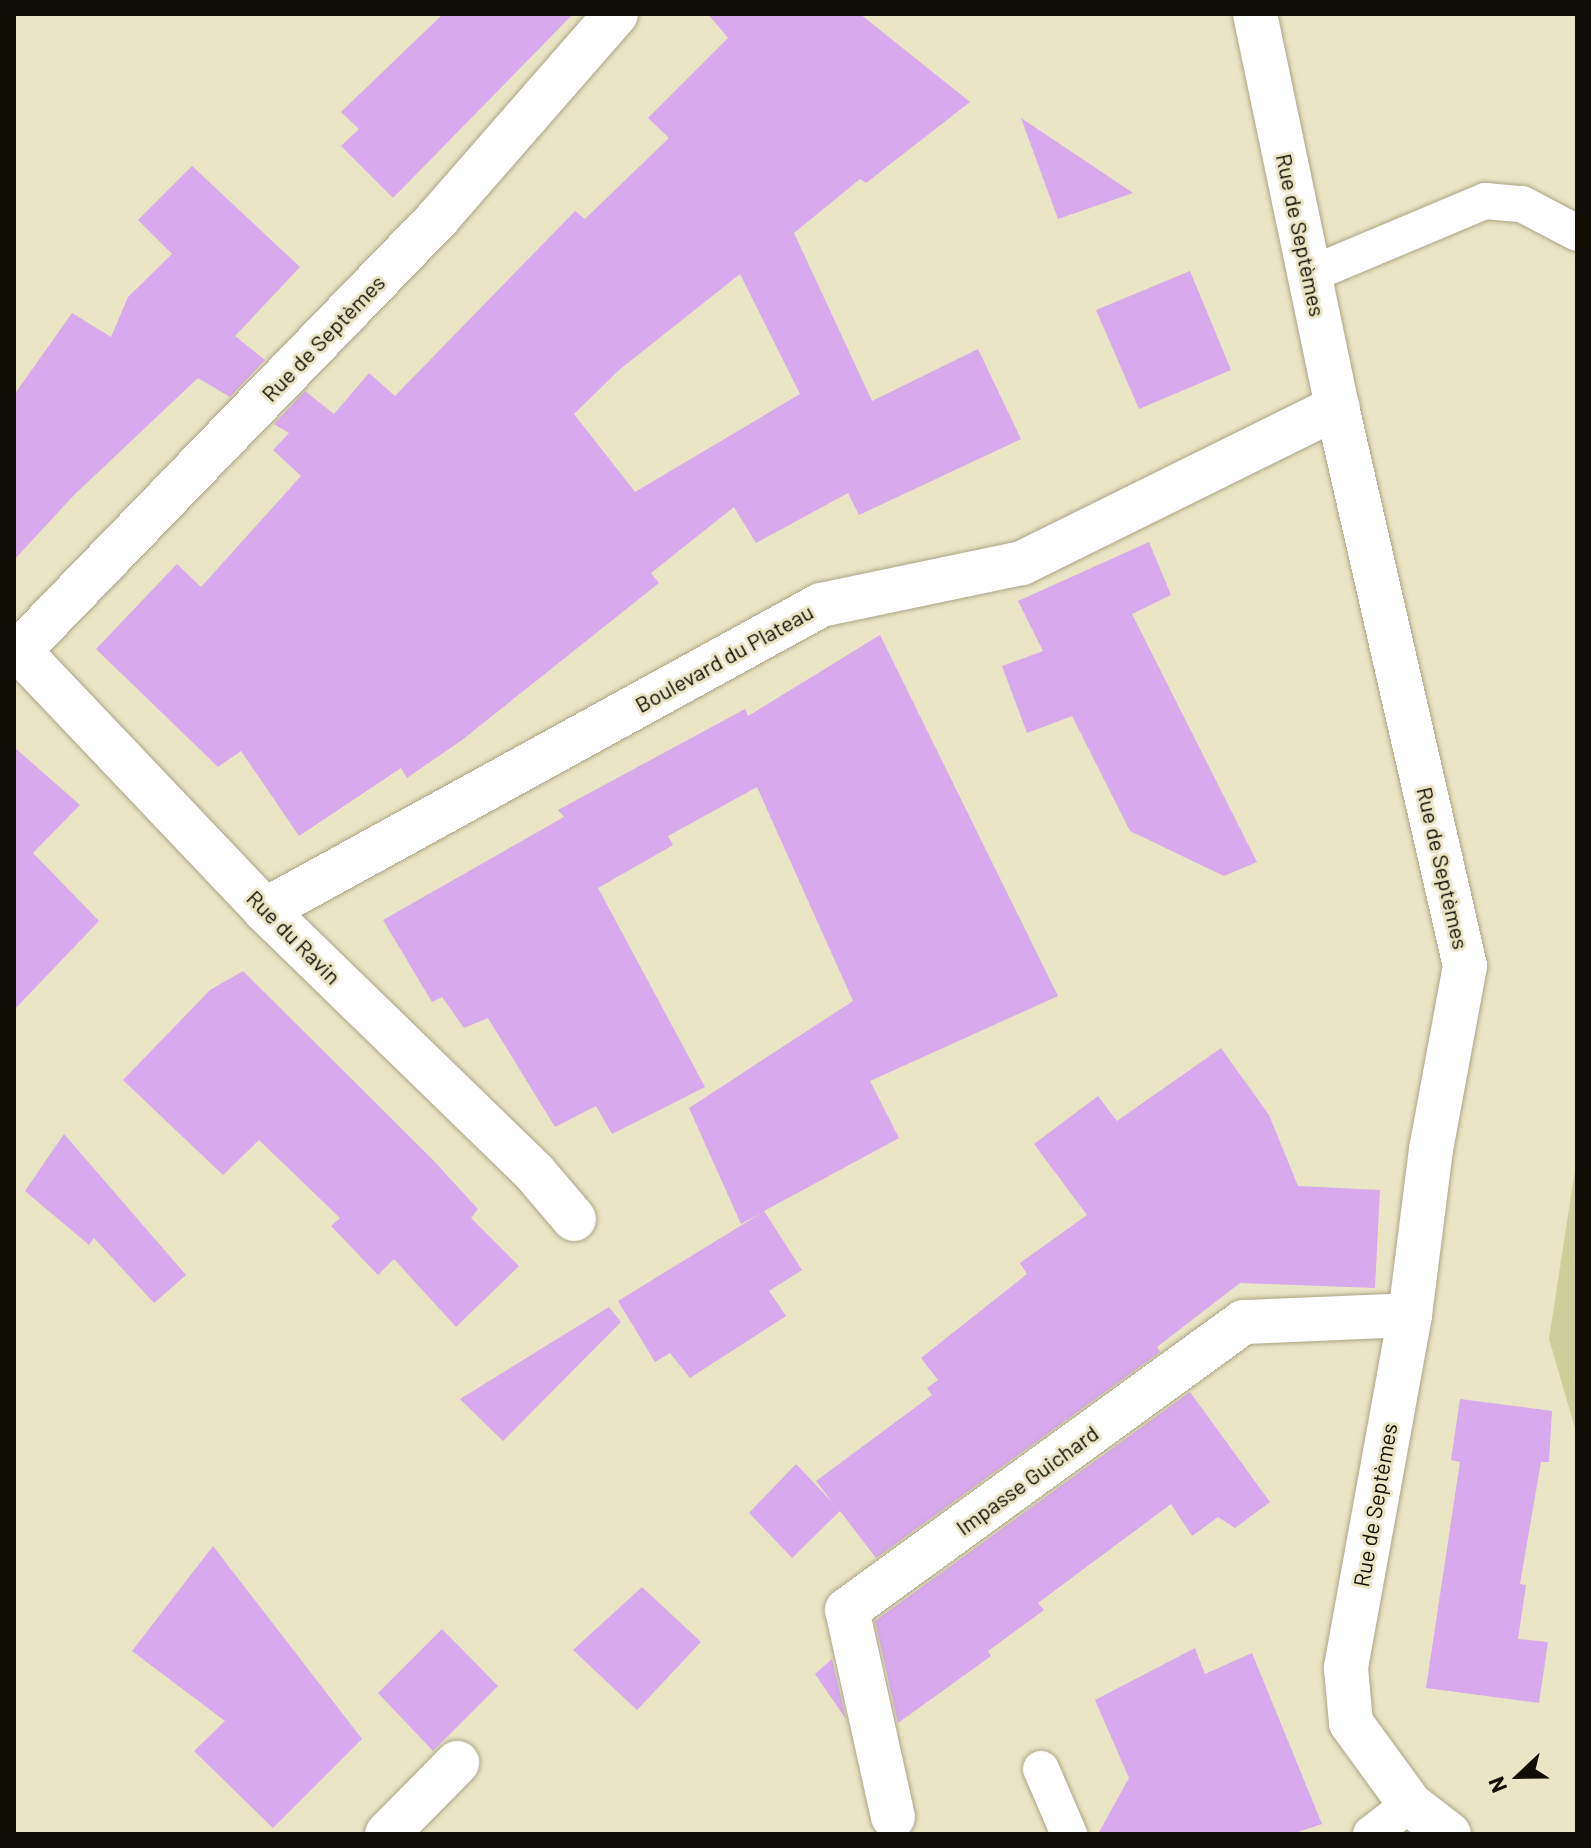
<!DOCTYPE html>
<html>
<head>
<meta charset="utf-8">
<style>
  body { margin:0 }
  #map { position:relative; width:1591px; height:1848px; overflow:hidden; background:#eae5c4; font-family:Barlow,sans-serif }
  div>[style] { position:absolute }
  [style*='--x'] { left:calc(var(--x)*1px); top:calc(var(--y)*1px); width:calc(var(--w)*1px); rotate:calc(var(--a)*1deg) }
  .green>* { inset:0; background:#cccf99 }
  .building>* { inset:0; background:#d8a9ec }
  .roads { filter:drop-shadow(0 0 2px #aaa586) drop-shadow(0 0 2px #aaa586) }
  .lane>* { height:36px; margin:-18px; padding:0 18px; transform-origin:18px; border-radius:18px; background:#fff }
  .street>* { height:44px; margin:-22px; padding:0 22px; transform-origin:22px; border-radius:22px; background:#fff }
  span { translate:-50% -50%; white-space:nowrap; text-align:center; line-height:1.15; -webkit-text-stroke:6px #eae5c4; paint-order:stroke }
  .street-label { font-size:22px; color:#100e04 }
  .frame { position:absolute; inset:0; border:16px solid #100e04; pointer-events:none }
  .north { position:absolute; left:1479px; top:1736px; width:80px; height:80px; -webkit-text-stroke:6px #eae5c4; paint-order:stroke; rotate:248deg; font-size:22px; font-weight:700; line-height:32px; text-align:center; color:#100e04 }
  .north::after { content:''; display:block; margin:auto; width:28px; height:36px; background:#100e04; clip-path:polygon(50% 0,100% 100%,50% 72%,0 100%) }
</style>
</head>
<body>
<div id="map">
  <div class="green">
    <i style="clip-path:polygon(1577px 1157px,1577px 1435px,1549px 1339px)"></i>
  </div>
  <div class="building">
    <i style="clip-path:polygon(443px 14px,573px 14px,393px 198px,341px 146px,359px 129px,341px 112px)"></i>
    <i style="clip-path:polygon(evenodd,708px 14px,860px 14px,970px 102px,866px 183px,860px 179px,794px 233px,872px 401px,978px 349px,1021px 439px,859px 515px,848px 493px,756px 543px,734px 507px,651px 573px,659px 583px,462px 740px,407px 778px,401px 768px,299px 836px,241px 751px,218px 767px,96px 649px,177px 564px,201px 587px,301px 476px,273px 450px,289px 433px,274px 424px,305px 391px,334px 414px,369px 373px,395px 396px,575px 211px,585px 219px,669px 138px,648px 118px,728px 38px,708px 14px,740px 274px,800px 394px,635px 492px,574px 414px,619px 370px,740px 274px)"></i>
    <i style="clip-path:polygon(1021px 118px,1133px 193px,1058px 219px)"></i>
    <i style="clip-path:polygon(192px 166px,300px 267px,235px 336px,265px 360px,230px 397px,198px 378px,74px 495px,14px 560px,14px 395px,72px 313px,111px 337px,128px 297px,172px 254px,138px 220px)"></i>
    <i style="clip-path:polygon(1190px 271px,1231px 370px,1139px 409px,1096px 310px)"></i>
    <i style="clip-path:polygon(1149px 542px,1171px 595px,1132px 614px,1257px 862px,1224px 876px,1130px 831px,1072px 716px,1027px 733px,1002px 666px,1043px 651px,1018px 601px)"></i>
    <i style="clip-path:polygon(880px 635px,1058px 996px,870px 1081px,899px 1138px,764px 1211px,802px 1270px,769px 1291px,786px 1316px,690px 1378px,670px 1353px,655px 1362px,618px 1301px,763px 1212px,741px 1224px,689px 1108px,853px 1001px,757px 787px,668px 836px,673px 845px,598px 888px,705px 1087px,612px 1134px,596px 1106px,555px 1127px,488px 1018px,464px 1028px,442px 997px,432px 1002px,383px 920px,564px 817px,558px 810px,745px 709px,748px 716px)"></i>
    <i style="clip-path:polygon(14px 747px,80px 805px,33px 853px,99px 921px,14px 1010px)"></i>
    <i style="clip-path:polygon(243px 971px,433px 1160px,478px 1209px,471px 1218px,519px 1266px,456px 1327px,394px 1259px,378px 1275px,331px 1226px,340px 1218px,259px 1140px,223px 1175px,123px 1080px,210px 990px)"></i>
    <i style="clip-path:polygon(1221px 1048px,1269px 1115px,1298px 1186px,1380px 1190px,1375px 1288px,1240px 1283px,1157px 1347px,1160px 1352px,876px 1558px,840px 1511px,792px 1558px,749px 1513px,796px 1464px,832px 1502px,816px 1481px,932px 1395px,927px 1388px,938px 1380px,921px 1358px,1027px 1274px,1020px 1263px,1087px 1215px,1034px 1144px,1098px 1096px,1117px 1121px)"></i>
    <i style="clip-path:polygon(64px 1134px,186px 1275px,154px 1303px,94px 1238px,89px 1245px,25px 1191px)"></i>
    <i style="clip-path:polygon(609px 1307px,621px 1322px,503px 1441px,460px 1399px)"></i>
    <i style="clip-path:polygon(1190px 1392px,1270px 1502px,1235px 1528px,1218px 1517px,1192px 1536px,1171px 1504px,1038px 1603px,1044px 1610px,988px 1651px,991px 1656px,898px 1723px,875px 1621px)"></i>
    <i style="clip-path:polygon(1460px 1399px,1552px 1411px,1549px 1462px,1541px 1462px,1520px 1584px,1526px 1585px,1518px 1639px,1548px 1642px,1539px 1703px,1426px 1688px,1460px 1462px,1451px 1460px)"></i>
    <i style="clip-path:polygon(213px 1546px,362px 1739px,273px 1828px,194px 1751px,225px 1721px,132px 1651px)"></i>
    <i style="clip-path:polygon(642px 1587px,701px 1642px,637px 1710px,573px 1650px)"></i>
    <i style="clip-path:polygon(442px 1629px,498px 1686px,433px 1751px,378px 1693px)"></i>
    <i style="clip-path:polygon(1195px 1648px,1205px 1674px,1252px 1653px,1322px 1824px,1292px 1834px,1098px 1834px,1129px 1778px,1095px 1700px)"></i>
    <i style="clip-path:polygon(832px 1659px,846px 1719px,815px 1674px)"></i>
  </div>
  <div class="roads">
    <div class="lane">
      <i style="--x:1309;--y:275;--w:191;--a:-22.8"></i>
      <i style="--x:1485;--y:201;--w:37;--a:5"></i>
      <i style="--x:1522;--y:204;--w:62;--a:27.8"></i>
      <i style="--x:1041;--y:1769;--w:71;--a:66.7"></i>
      <i style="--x:1371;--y:1834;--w:49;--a:-37.6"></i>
    </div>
    <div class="street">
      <i style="--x:1255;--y:14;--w:401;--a:78.2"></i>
      <i style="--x:1337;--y:407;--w:573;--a:77.1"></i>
      <i style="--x:1465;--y:966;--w:186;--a:100.5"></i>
      <i style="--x:1431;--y:1149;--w:167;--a:97.2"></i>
      <i style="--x:1410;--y:1315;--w:359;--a:100.3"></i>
      <i style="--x:1346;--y:1668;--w:55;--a:84.8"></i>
      <i style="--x:1351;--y:1723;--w:100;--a:53.9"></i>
      <i style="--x:1410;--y:1804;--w:49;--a:37.6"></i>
      <i style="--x:265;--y:910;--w:634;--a:-28.75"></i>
      <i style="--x:821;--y:605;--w:205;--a:-11.8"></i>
      <i style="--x:1022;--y:563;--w:352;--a:-26.3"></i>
      <i style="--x:574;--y:1219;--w:60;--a:-130.3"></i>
      <i style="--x:535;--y:1173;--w:377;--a:-135.8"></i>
      <i style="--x:265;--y:910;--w:357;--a:-133.5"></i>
      <i style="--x:19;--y:651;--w:603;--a:-45.94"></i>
      <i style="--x:438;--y:218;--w:271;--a:-48.9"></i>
      <i style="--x:893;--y:1817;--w:212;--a:-102.5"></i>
      <i style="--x:847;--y:1610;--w:490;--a:-36"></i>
      <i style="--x:1244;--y:1322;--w:166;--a:-2.4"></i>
      <i style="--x:387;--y:1834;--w:100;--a:-45.4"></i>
    </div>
  </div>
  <div class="street-label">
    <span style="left:1301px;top:235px;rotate:78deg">Rue de Septèmes</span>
    <span style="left:323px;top:338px;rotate:-46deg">Rue de Septèmes</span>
    <span style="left:724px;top:658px;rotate:-29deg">Boulevard du Plateau</span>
    <span style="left:1443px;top:868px;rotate:77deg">Rue de Septèmes</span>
    <span style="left:294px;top:937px;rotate:45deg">Rue du Ravin</span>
    <span style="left:1027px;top:1480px;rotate:-36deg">Impasse Guichard</span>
    <span style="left:1375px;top:1505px;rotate:-80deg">Rue de Septèmes</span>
  </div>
  <div class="frame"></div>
  <div class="north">N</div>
</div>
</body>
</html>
